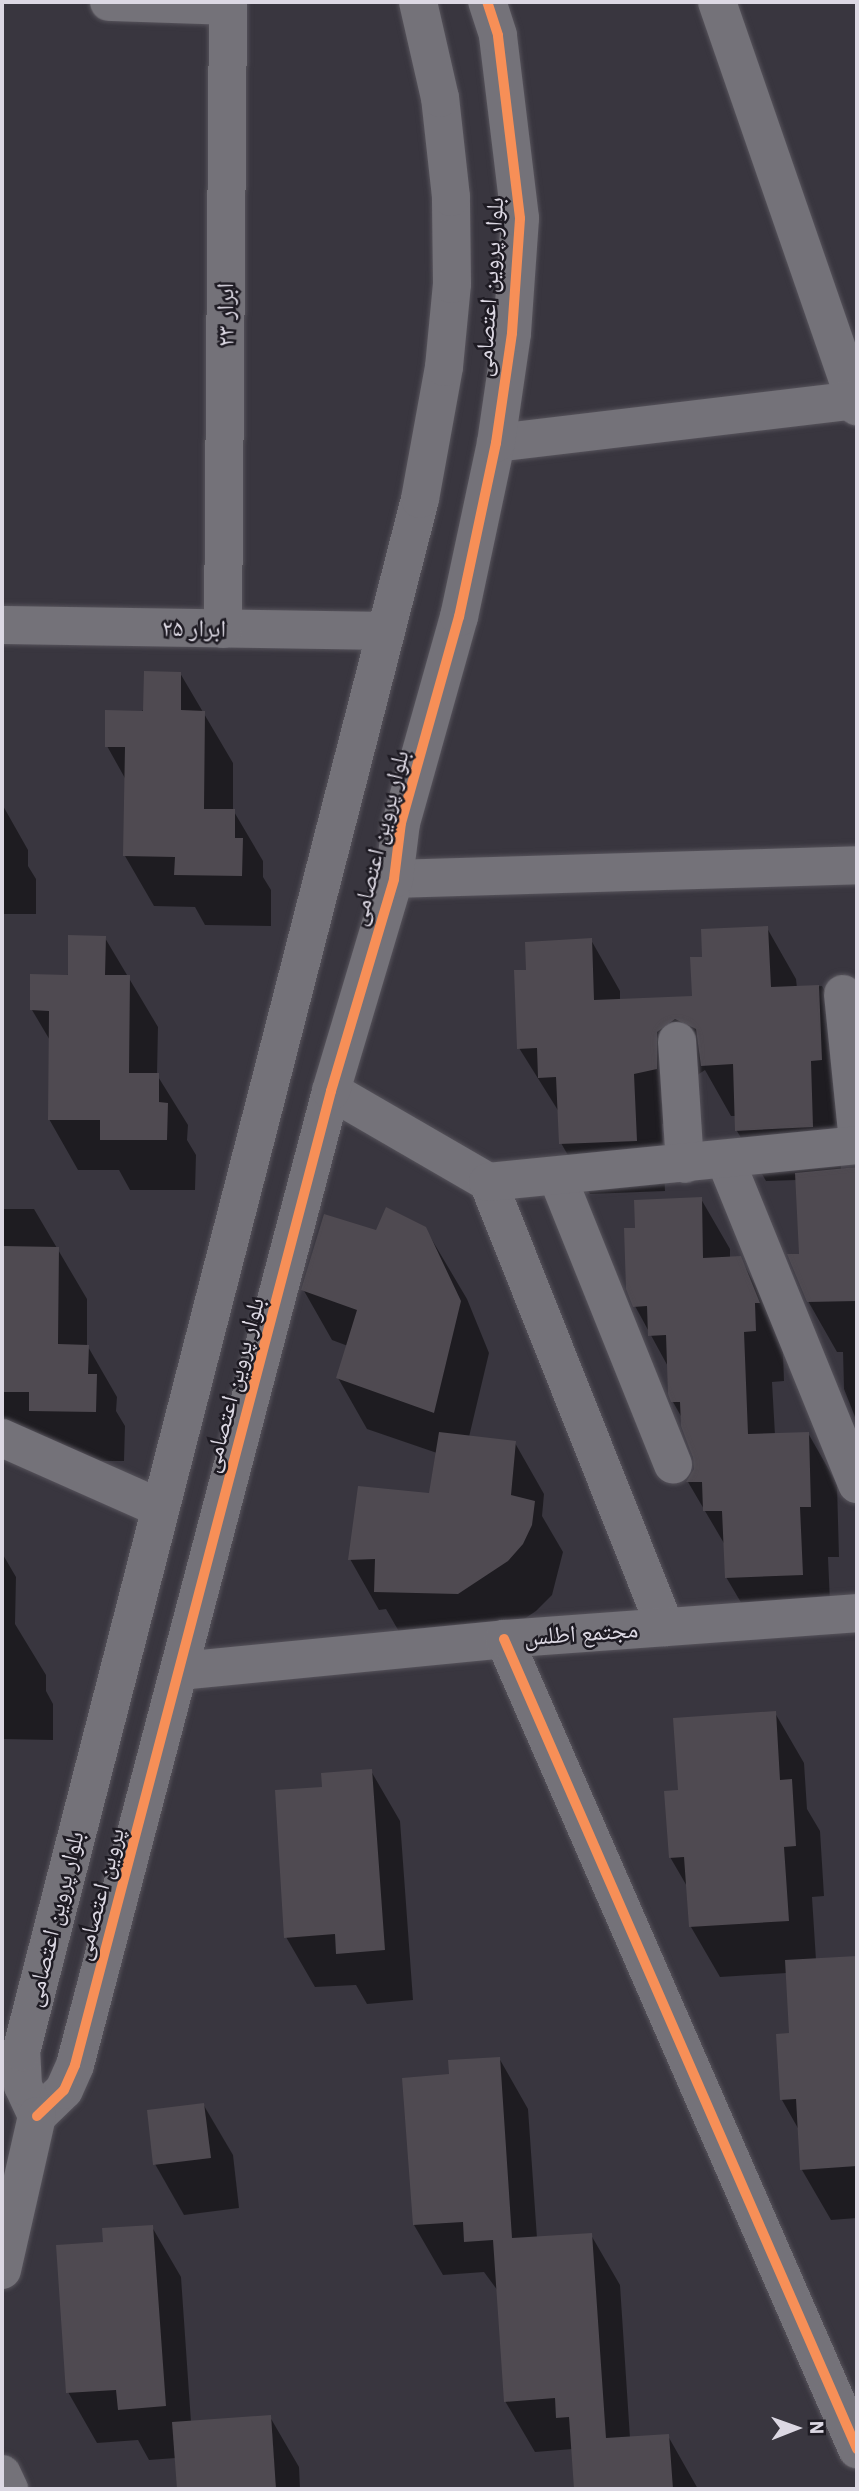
<!DOCTYPE html>
<html>
<head>
<meta charset="utf-8">
<style>
  body { margin:0 }
  #map { position:relative; width:859px; height:2491px; overflow:hidden; background:#39363f; font-family:"IBM Plex Sans","Noto Naskh Arabic",sans-serif }
  div>[style] { position:absolute }
  [style*='--x'] { left:calc(var(--x)*1px); top:calc(var(--y)*1px); width:calc(var(--w)*1px); rotate:calc(var(--a)*1deg) }
  .shadow>* { inset:0; background:#0007 }
  .building>* { inset:0; background:#4f4a51 }
  .roads { filter:drop-shadow(0 0 2px #56535b) drop-shadow(0 0 2px #56535b) }
  .street>* { height:38px; margin:-19px; padding:0 19px; transform-origin:19px; border-radius:19px; background:#747279 }
  .secondary>* { height:38px; margin:-19px; padding:0 19px; transform-origin:19px; border-radius:19px; background:#747279 }
  .cycleway>* { height:10px; margin:-5px; padding:0 5px; transform-origin:5px; border-radius:5px; background:#f78f57 }
  span { translate:-50% -50%; white-space:nowrap; text-align:center; line-height:1.15; -webkit-text-stroke:5px #1e1b23; paint-order:stroke }
  .street-label { font-size:24px; color:#dcd8e3 }
  .frame { position:absolute; inset:0; border:4px solid #dcd8e3; pointer-events:none }
  .north { position:absolute; left:761px; top:2393px; width:70px; height:70px; -webkit-text-stroke:5px #1e1b23; paint-order:stroke; rotate:89deg; font-size:19px; font-weight:700; line-height:28px; text-align:center; color:#dcd8e3 }
  .north::after { content:''; display:block; margin:auto; width:24px; height:32px; background:#dcd8e3; clip-path:polygon(50% 0,100% 100%,50% 72%,0 100%) }
</style>
</head>
<body>
<div id="map">
  <div class="shadow">
    <i style="clip-path:polygon(180px 673px,233px 763px,233px 810px,263px 861px,263px 877px,271px 890px,271px 926px,205px 925px,195px 907px,154px 906px,125px 856px,126px 780px,107px 746px)"></i>
    <i style="clip-path:polygon(2px 804px,28px 850px,28px 866px,36px 879px,36px 914px,2px 914px)"></i>
    <i style="clip-path:polygon(767px 928px,796px 979px,797px 988px,822px 986px,851px 1037px,839px 1111px,841px 1169px,857px 1167px,857px 1422px,844px 1389px,843px 1352px,837px 1352px,808px 1301px,797px 1180px,766px 1181px,737px 1131px,737px 1116px,731px 1116px,705px 1070px,685px 1083px,685px 1119px,662px 1124px,665px 1191px,590px 1194px,561px 1143px,559px 1112px,519px 1048px,528px 972px,591px 940px,620px 991px,620px 1000px,694px 997px,704px 959px)"></i>
    <i style="clip-path:polygon(105px 938px,158px 1027px,157px 1075px,188px 1125px,187px 1140px,196px 1155px,195px 1190px,130px 1190px,119px 1170px,78px 1170px,49px 1119px,51px 1042px,32px 1010px)"></i>
    <i style="clip-path:polygon(701px 1199px,730px 1249px,730px 1259px,740px 1258px,769px 1309px,787px 1353px,783px 1353px,784px 1381px,772px 1382px,775px 1435px,808px 1433px,837px 1484px,839px 1557px,828px 1557px,831px 1625px,756px 1628px,726px 1577px,725px 1545px,688px 1482px,696px 1469px,682px 1418px,673px 1402px,671px 1372px,635px 1306px,637px 1230px)"></i>
    <i style="clip-path:polygon(2px 1209px,34px 1209px,87px 1299px,87px 1345px,117px 1397px,116px 1411px,125px 1426px,124px 1461px,60px 1461px,2px 1430px)"></i>
    <i style="clip-path:polygon(425px 1228px,467px 1299px,489px 1353px,469px 1437px,515px 1443px,544px 1494px,542px 1516px,563px 1552px,552px 1595px,536px 1611px,487px 1644px,405px 1642px,386px 1609px,379px 1610px,350px 1559px,431px 1495px,437px 1453px,367px 1429px,338px 1378px,348px 1346px,332px 1340px,303px 1289px,377px 1232px)"></i>
    <i style="clip-path:polygon(2px 1553px,16px 1577px,15px 1624px,46px 1675px,46px 1691px,53px 1704px,53px 1740px,2px 1739px)"></i>
    <i style="clip-path:polygon(775px 1713px,804px 1763px,807px 1809px,820px 1831px,824px 1896px,812px 1897px,816px 1960px,857px 1957px,857px 2218px,831px 2220px,802px 2170px,799px 2130px,782px 2100px,791px 2035px,787px 1973px,720px 1977px,691px 1927px,688px 1888px,670px 1857px,680px 1792px)"></i>
    <i style="clip-path:polygon(371px 1771px,400px 1821px,413px 2000px,367px 2004px,356px 1985px,315px 1987px,286px 1937px,323px 1788px)"></i>
    <i style="clip-path:polygon(499px 2058px,528px 2109px,537px 2238px,591px 2235px,620px 2285px,630px 2438px,668px 2436px,698px 2489px,576px 2489px,573px 2449px,535px 2452px,505px 2401px,498px 2291px,484px 2272px,443px 2275px,414px 2225px,451px 2076px)"></i>
    <i style="clip-path:polygon(203px 2104px,233px 2155px,239px 2208px,184px 2215px,155px 2164px)"></i>
    <i style="clip-path:polygon(152px 2227px,181px 2277px,191px 2422px,270px 2417px,299px 2467px,300px 2489px,179px 2489px,176px 2458px,149px 2460px,138px 2440px,97px 2443px,68px 2392px,104px 2244px)"></i>
  </div>
  <div class="building">
    <i style="clip-path:polygon(144px 671px,181px 672px,181px 710px,205px 711px,204px 809px,235px 809px,235px 838px,243px 838px,242px 876px,174px 875px,175px 857px,123px 856px,125px 747px,105px 747px,105px 710px,143px 711px)"></i>
    <i style="clip-path:polygon(768px 926px,771px 987px,819px 985px,822px 1060px,811px 1061px,813px 1127px,735px 1131px,733px 1064px,701px 1066px,696px 1029px,675px 1019px,657px 1032px,657px 1069px,634px 1074px,637px 1141px,559px 1144px,556px 1077px,538px 1078px,537px 1048px,517px 1049px,514px 970px,526px 970px,525px 942px,592px 938px,594px 1000px,692px 996px,690px 957px,702px 957px,701px 929px)"></i>
    <i style="clip-path:polygon(68px 935px,106px 936px,105px 975px,130px 975px,129px 1073px,159px 1073px,159px 1102px,168px 1103px,167px 1140px,100px 1140px,100px 1120px,48px 1120px,49px 1011px,30px 1010px,30px 974px,68px 975px)"></i>
    <i style="clip-path:polygon(857px 1167px,857px 1301px,807px 1302px,787px 1254px,799px 1254px,795px 1173px)"></i>
    <i style="clip-path:polygon(702px 1197px,703px 1258px,741px 1256px,760px 1303px,755px 1303px,756px 1331px,744px 1332px,748px 1434px,809px 1432px,811px 1507px,800px 1507px,803px 1575px,725px 1578px,722px 1511px,703px 1511px,702px 1482px,686px 1482px,694px 1469px,693px 1458px,681px 1426px,680px 1402px,671px 1402px,668px 1394px,666px 1335px,648px 1336px,647px 1306px,633px 1307px,626px 1289px,624px 1228px,635px 1228px,634px 1200px)"></i>
    <i style="clip-path:polygon(386px 1207px,426px 1227px,461px 1301px,434px 1413px,336px 1378px,357px 1310px,301px 1290px,324px 1214px,376px 1230px)"></i>
    <i style="clip-path:polygon(2px 1246px,59px 1247px,58px 1344px,89px 1345px,88px 1374px,97px 1374px,96px 1412px,29px 1411px,29px 1392px,2px 1392px)"></i>
    <i style="clip-path:polygon(439px 1432px,516px 1441px,511px 1495px,535px 1501px,532px 1525px,523px 1544px,508px 1561px,458px 1594px,374px 1592px,375px 1559px,348px 1560px,358px 1486px,429px 1493px)"></i>
    <i style="clip-path:polygon(776px 1711px,780px 1780px,792px 1779px,796px 1846px,784px 1847px,789px 1921px,689px 1927px,684px 1857px,669px 1858px,664px 1791px,678px 1790px,673px 1718px)"></i>
    <i style="clip-path:polygon(372px 1769px,385px 1950px,336px 1954px,335px 1934px,284px 1938px,275px 1790px,322px 1787px,321px 1773px)"></i>
    <i style="clip-path:polygon(857px 1956px,857px 2166px,800px 2170px,796px 2099px,780px 2100px,776px 2034px,789px 2033px,785px 1960px)"></i>
    <i style="clip-path:polygon(500px 2057px,512px 2238px,592px 2233px,606px 2438px,669px 2434px,673px 2489px,574px 2489px,569px 2417px,556px 2418px,555px 2398px,504px 2402px,493px 2240px,464px 2242px,463px 2222px,413px 2225px,402px 2078px,449px 2074px,448px 2060px)"></i>
    <i style="clip-path:polygon(204px 2103px,211px 2158px,153px 2165px,147px 2110px)"></i>
    <i style="clip-path:polygon(153px 2225px,166px 2406px,118px 2410px,116px 2390px,66px 2393px,56px 2245px,103px 2242px,102px 2228px)"></i>
    <i style="clip-path:polygon(271px 2415px,276px 2489px,177px 2489px,172px 2422px)"></i>
  </div>
  <div class="roads">
    <div class="street">
      <i style="--x:109;--y:2;--w:119;--a:1.9"></i>
      <i style="--x:717;--y:2;--w:428;--a:70.9"></i>
      <i style="--x:496;--y:443;--w:362;--a:-6.8"></i>
      <i style="--x:2;--y:625;--w:384;--a:0.9"></i>
      <i style="--x:223;--y:629;--w:627;--a:-89.54"></i>
      <i style="--x:394;--y:879;--w:463;--a:-1.7"></i>
      <i style="--x:843;--y:994;--w:140;--a:84.2"></i>
      <i style="--x:677;--y:1041;--w:123;--a:86.3"></i>
      <i style="--x:331;--y:1091;--w:181;--a:30.1"></i>
      <i style="--x:488;--y:1182;--w:479;--a:68.3"></i>
      <i style="--x:725;--y:1159;--w:351;--a:67.9"></i>
      <i style="--x:557;--y:1176;--w:311;--a:68.1"></i>
      <i style="--x:488;--y:1182;--w:371;--a:-5.7"></i>
      <i style="--x:2;--y:1438;--w:173;--a:23.9"></i>
      <i style="--x:504;--y:1639;--w:884;--a:66.45"></i>
      <i style="--x:180;--y:1671;--w:326;--a:-5.6"></i>
      <i style="--x:504;--y:1639;--w:354;--a:-4.2"></i>
    </div>
    <div class="secondary">
      <i style="--x:37;--y:2116;--w:37;--a:-44"></i>
      <i style="--x:64;--y:2090;--w:27;--a:-66"></i>
      <i style="--x:75;--y:2065;--w:1007;--a:-75.27"></i>
      <i style="--x:331;--y:1091;--w:221;--a:-73.4"></i>
      <i style="--x:394;--y:879;--w:56;--a:-82.9"></i>
      <i style="--x:401;--y:823;--w:214;--a:-74.3"></i>
      <i style="--x:459;--y:617;--w:178;--a:-78"></i>
      <i style="--x:496;--y:443;--w:111;--a:-81.7"></i>
      <i style="--x:512;--y:333;--w:115;--a:-86"></i>
      <i style="--x:520;--y:218;--w:184;--a:-96.9"></i>
      <i style="--x:498;--y:35;--w:35;--a:-108"></i>
      <i style="--x:37;--y:2116;--w:33;--a:-115"></i>
      <i style="--x:23;--y:2086;--w:34;--a:-93"></i>
      <i style="--x:21;--y:2052;--w:1603;--a:-75.59"></i>
      <i style="--x:420;--y:499;--w:134;--a:-79.7"></i>
      <i style="--x:444;--y:367;--w:83;--a:-84.5"></i>
      <i style="--x:452;--y:284;--w:87;--a:-90.7"></i>
      <i style="--x:451;--y:197;--w:100;--a:-96.3"></i>
      <i style="--x:440;--y:98;--w:98;--a:-102.9"></i>
      <i style="--x:2;--y:2270;--w:158;--a:-77.2"></i>
      <i style="--x:2;--y:2474;--w:17;--a:65"></i>
    </div>
  </div>
  <div class="cycleway">
    <i style="--x:504;--y:1639;--w:884;--a:66.45"></i>
    <i style="--x:37;--y:2116;--w:37;--a:-44"></i>
    <i style="--x:64;--y:2090;--w:27;--a:-66"></i>
    <i style="--x:75;--y:2065;--w:1007;--a:-75.27"></i>
    <i style="--x:331;--y:1091;--w:221;--a:-73.4"></i>
    <i style="--x:394;--y:879;--w:56;--a:-82.9"></i>
    <i style="--x:401;--y:823;--w:214;--a:-74.3"></i>
    <i style="--x:459;--y:617;--w:178;--a:-78"></i>
    <i style="--x:496;--y:443;--w:111;--a:-81.7"></i>
    <i style="--x:512;--y:333;--w:115;--a:-86"></i>
    <i style="--x:520;--y:218;--w:184;--a:-96.9"></i>
    <i style="--x:498;--y:35;--w:35;--a:-108"></i>
  </div>
  <div class="street-label">
    <span style="left:489px;top:287px;rotate:-86deg">بلوار پروین اعتصامی</span>
    <span style="left:225px;top:315px;rotate:-90deg">ابرار ۲۳</span>
    <span style="left:194px;top:628px;rotate:1deg">ابرار ۲۵</span>
    <span style="left:379px;top:838px;rotate:-76deg">بلوار پروین اعتصامی</span>
    <span style="left:233px;top:1385px;rotate:-75deg">بلوار پروین اعتصامی</span>
    <span style="left:581px;top:1633px;rotate:-4deg">مجتمع اطلس</span>
    <span style="left:99px;top:1894px;rotate:-75deg">پروین اعتصامی</span>
    <span style="left:54px;top:1919px;rotate:-76deg">بلوار پروین اعتصامی</span>
  </div>
  <div class="frame"></div>
  <div class="north">N</div>
</div>
</body>
</html>
